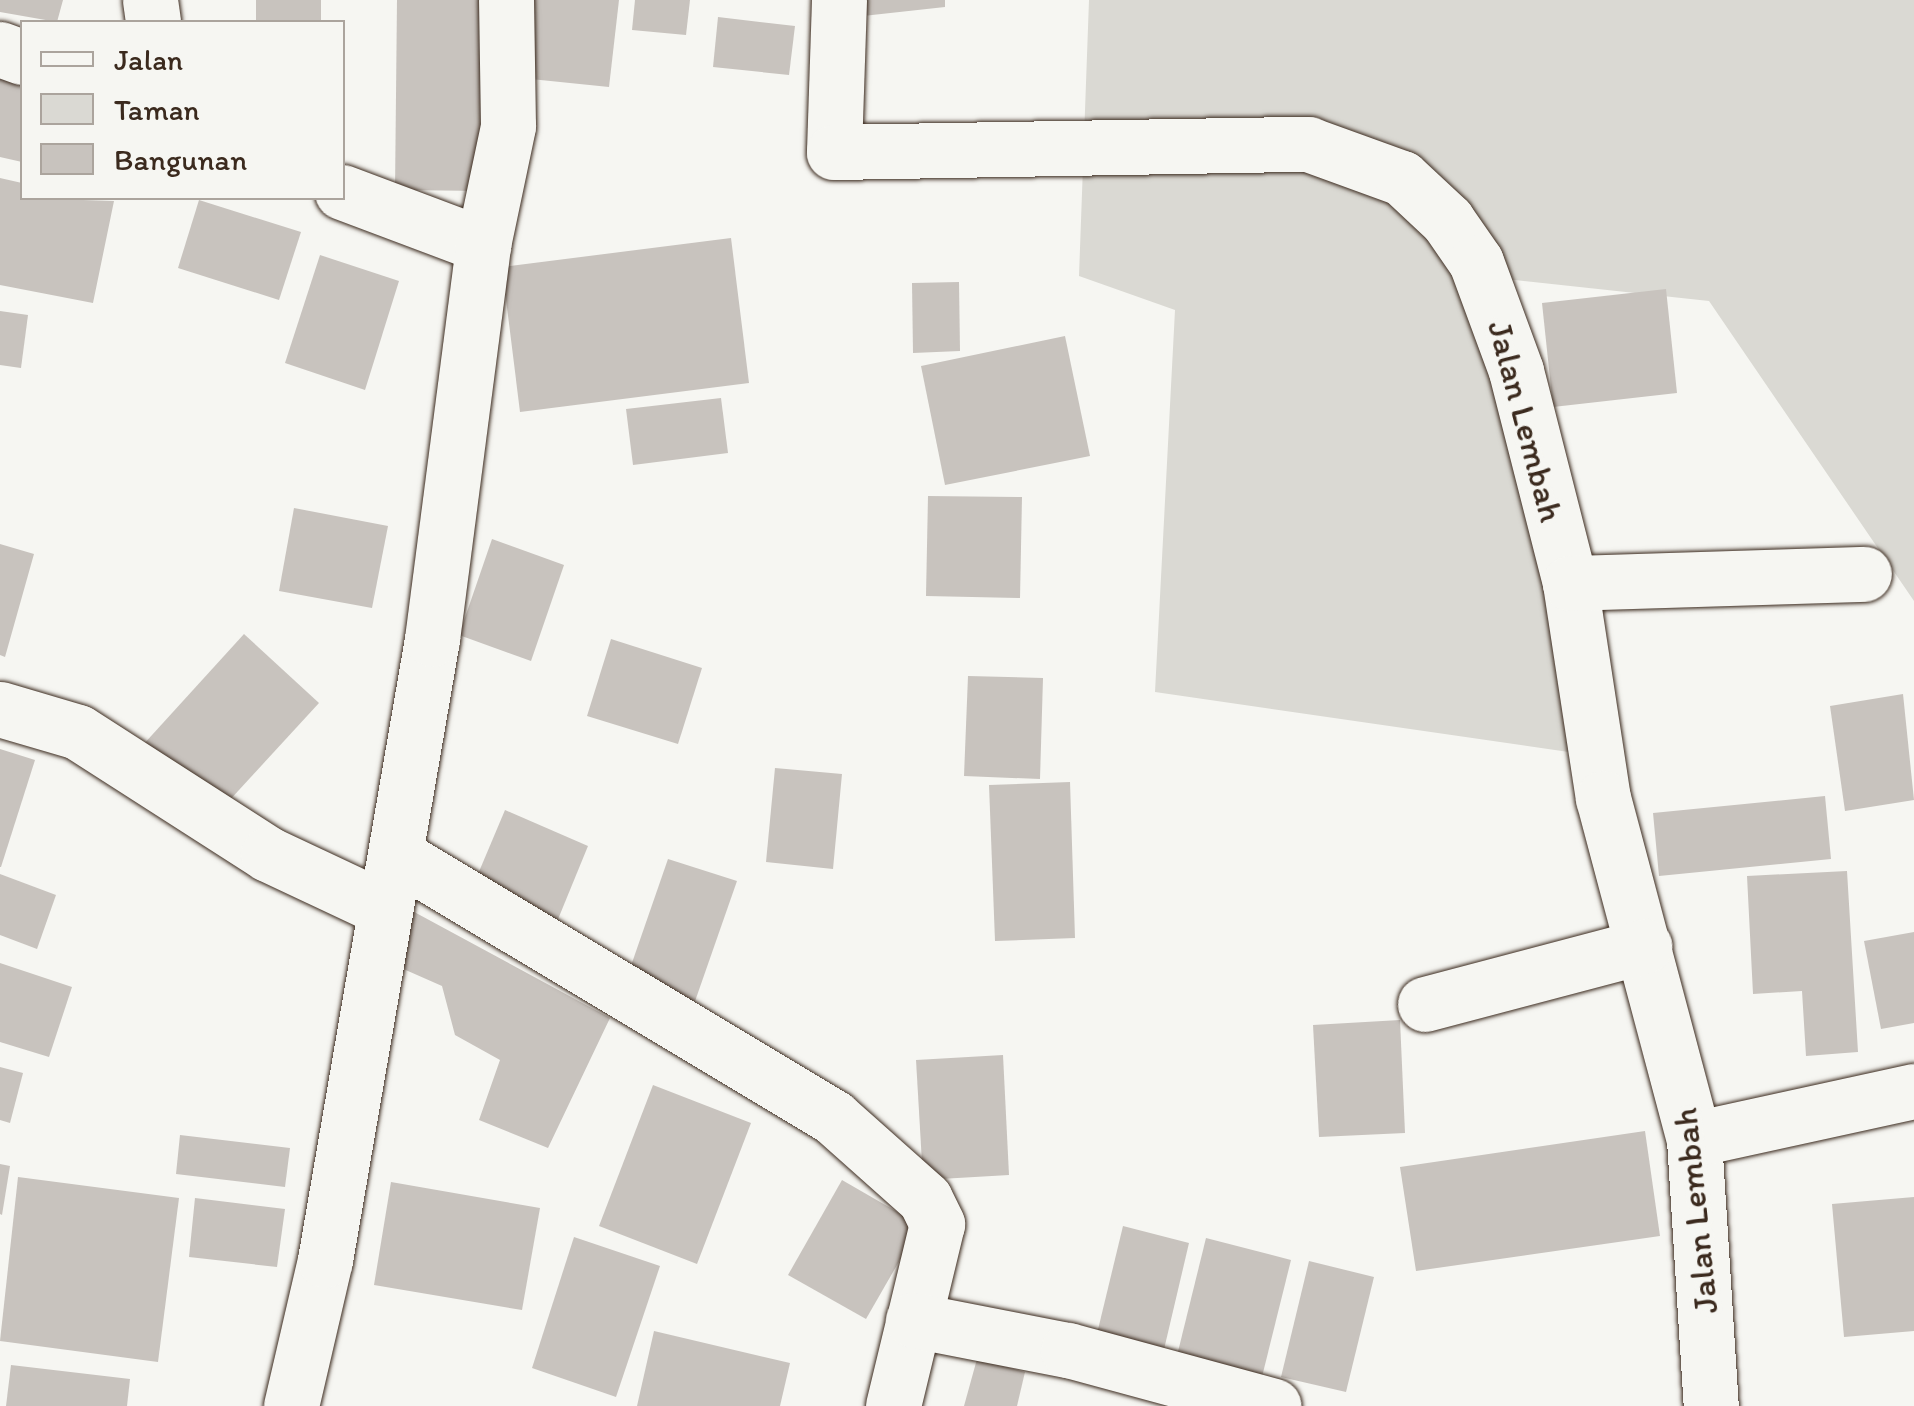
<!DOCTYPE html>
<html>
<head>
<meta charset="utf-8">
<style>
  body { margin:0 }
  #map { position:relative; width:1914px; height:1406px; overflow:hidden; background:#f6f6f2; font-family:Itim,sans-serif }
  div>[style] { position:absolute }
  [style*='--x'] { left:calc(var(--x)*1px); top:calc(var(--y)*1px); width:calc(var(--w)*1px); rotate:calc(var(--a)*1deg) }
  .green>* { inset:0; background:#dad9d3 }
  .building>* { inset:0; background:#c8c3be }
  .roads { filter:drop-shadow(0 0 2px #3b2a1e) drop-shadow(0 0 2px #3b2a1e) }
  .street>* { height:55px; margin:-27.5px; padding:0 27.5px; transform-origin:27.5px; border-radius:27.5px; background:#f6f6f2 }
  span { translate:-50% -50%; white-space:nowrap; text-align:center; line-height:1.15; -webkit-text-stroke:10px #f6f6f2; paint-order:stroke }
  .street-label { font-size:35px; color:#3b2a1e }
  .legend { position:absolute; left:20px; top:20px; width:325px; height:180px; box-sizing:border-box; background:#f6f6f2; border:2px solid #aba49d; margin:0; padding:12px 18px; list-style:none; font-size:30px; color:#3b2a1e }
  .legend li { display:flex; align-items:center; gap:20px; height:50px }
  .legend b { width:50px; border:2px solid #aba49d }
</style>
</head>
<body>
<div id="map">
  <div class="green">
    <i style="clip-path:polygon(1089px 0,1914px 0,1914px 601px,1709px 301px,1497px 278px,1603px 757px,1155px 692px,1175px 310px,1079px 276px)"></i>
  </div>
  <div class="building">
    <i style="clip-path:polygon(0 0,63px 0,57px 22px,0 12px)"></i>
    <i style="clip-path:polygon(256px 0,321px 0,321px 22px,256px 22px)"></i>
    <i style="clip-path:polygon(397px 0,489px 0,486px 191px,395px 190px)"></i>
    <i style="clip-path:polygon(529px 0,619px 0,609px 87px,521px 78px)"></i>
    <i style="clip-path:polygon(635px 0,690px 0,686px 35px,632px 30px)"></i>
    <i style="clip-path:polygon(861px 0,945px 0,945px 7px,863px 16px)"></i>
    <i style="clip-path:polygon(718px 17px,795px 26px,789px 75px,713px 67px)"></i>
    <i style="clip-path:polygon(0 78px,22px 83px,22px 162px,0 157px)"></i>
    <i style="clip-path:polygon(0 178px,22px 183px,22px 198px,114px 201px,93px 303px,0 285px)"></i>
    <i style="clip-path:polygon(199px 200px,301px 232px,279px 300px,178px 268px)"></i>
    <i style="clip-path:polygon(731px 238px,749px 383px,520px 412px,502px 267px)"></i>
    <i style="clip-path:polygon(320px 255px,399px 281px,365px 390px,285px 363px)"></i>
    <i style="clip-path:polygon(959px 282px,960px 351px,913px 353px,912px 283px)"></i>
    <i style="clip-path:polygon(1666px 289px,1677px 393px,1553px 407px,1542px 303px)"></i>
    <i style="clip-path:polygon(0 311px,28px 315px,21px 368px,0 365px)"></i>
    <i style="clip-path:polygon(1065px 336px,1090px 456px,945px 485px,921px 366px)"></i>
    <i style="clip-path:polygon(721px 398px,728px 453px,633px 465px,626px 409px)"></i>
    <i style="clip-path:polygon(928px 496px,1022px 497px,1020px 598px,926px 596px)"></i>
    <i style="clip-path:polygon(294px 508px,388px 526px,372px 608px,279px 591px)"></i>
    <i style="clip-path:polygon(492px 539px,564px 565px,531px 661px,459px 635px)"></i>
    <i style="clip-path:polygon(0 544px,34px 554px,5px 657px,0 655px)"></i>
    <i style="clip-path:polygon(244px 634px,319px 703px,216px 815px,142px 746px)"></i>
    <i style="clip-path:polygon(611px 639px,702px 668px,678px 744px,587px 716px)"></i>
    <i style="clip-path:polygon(968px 676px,1043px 678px,1040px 779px,964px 776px)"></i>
    <i style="clip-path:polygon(1903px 694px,1914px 800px,1845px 811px,1830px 706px)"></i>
    <i style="clip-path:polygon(0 749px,35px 760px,1px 867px,0 867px)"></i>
    <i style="clip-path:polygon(775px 768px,842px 774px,833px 869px,766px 862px)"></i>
    <i style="clip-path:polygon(1070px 782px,1075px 938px,995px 941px,989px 785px)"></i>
    <i style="clip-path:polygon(1825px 796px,1831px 859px,1659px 876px,1653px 813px)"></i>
    <i style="clip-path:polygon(505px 810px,588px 846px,554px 929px,470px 893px)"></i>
    <i style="clip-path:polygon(668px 859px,737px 881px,693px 1007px,625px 983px)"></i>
    <i style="clip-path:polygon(1847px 871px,1858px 1052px,1806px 1056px,1802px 991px,1753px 994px,1747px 876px)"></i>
    <i style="clip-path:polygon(0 874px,56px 895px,37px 949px,0 935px)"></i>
    <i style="clip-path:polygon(405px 907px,610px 1018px,548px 1148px,479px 1120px,500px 1060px,455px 1035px,442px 986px,383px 960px)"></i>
    <i style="clip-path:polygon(1914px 932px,1914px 1023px,1881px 1029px,1864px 941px)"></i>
    <i style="clip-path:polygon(0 963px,72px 987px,49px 1057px,0 1042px)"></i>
    <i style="clip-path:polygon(1400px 1020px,1405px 1133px,1319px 1137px,1313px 1025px)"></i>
    <i style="clip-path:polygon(1003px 1055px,1009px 1175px,923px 1180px,916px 1060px)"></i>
    <i style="clip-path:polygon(0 1067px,23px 1073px,10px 1123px,0 1120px)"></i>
    <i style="clip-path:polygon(653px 1085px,751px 1123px,697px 1264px,599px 1226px)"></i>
    <i style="clip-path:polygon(1645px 1131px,1660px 1236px,1416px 1271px,1400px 1167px)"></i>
    <i style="clip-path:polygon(180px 1135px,290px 1148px,285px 1187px,176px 1174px)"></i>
    <i style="clip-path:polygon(0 1164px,10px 1166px,2px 1215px,0 1214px)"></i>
    <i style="clip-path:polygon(18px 1177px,179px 1198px,158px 1362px,0 1341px)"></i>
    <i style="clip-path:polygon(842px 1180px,920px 1225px,866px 1319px,788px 1275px)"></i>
    <i style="clip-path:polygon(391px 1182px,540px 1208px,522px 1310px,374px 1285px)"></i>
    <i style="clip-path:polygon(1914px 1197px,1914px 1331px,1844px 1337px,1832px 1204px)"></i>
    <i style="clip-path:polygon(195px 1198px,285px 1209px,277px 1267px,189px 1257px)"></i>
    <i style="clip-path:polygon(1123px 1226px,1189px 1243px,1162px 1358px,1095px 1342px)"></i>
    <i style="clip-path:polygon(574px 1237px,660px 1266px,616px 1397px,532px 1368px)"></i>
    <i style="clip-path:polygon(1206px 1238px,1291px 1260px,1257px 1397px,1172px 1376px)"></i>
    <i style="clip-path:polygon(1309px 1261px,1374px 1277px,1346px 1392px,1281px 1377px)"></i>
    <i style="clip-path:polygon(654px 1331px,790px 1363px,780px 1406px,637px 1406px)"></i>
    <i style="clip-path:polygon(977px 1359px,1025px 1372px,1017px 1406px,964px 1406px)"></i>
    <i style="clip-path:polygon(11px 1365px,130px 1379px,127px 1406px,6px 1406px)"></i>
  </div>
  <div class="roads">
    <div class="street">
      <i style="--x:150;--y:0;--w:22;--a:82"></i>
      <i style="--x:839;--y:0;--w:152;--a:91.9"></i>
      <i style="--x:834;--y:152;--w:474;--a:-1"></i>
      <i style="--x:1308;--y:144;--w:100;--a:19.9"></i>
      <i style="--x:1402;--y:178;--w:62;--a:43"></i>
      <i style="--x:1447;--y:220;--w:51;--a:55.4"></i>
      <i style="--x:1476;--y:262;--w:116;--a:69.8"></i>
      <i style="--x:1516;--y:371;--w:219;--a:75.7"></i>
      <i style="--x:1570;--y:583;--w:218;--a:81.3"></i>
      <i style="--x:1603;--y:798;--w:353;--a:75.1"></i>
      <i style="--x:1694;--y:1139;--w:268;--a:86.4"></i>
      <i style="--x:0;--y:49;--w:23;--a:20"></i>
      <i style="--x:342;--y:192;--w:151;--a:20.6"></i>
      <i style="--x:1570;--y:583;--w:294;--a:-1.8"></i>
      <i style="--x:0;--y:709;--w:81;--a:16.4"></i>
      <i style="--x:78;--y:732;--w:226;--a:32.7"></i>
      <i style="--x:268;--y:854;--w:129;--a:25.2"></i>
      <i style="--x:396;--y:855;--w:510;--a:30.94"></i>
      <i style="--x:833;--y:1117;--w:123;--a:41.7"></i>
      <i style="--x:925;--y:1199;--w:28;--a:64"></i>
      <i style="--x:937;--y:1224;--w:187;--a:103.6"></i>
      <i style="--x:1425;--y:1004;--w:227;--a:-14.8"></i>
      <i style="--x:1694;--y:1139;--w:225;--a:-12.3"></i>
      <i style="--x:913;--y:1320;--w:158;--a:11"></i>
      <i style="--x:1068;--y:1350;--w:213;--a:15.2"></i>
      <i style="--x:291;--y:1406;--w:150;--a:-76.9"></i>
      <i style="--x:325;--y:1260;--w:630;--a:-80.22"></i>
      <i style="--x:432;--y:639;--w:397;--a:-82.6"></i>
      <i style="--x:483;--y:245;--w:122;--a:-78.1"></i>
      <i style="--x:508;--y:126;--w:126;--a:-90.9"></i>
    </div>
  </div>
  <div class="street-label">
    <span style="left:1526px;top:421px;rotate:75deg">Jalan Lembah</span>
    <span style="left:1695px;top:1211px;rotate:-96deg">Jalan Lembah</span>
  </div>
  <ul class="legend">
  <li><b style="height:12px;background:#f6f6f2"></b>Jalan</li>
  <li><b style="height:28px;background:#dad9d3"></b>Taman</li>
  <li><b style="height:28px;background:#c8c3be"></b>Bangunan</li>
  </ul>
</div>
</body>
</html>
